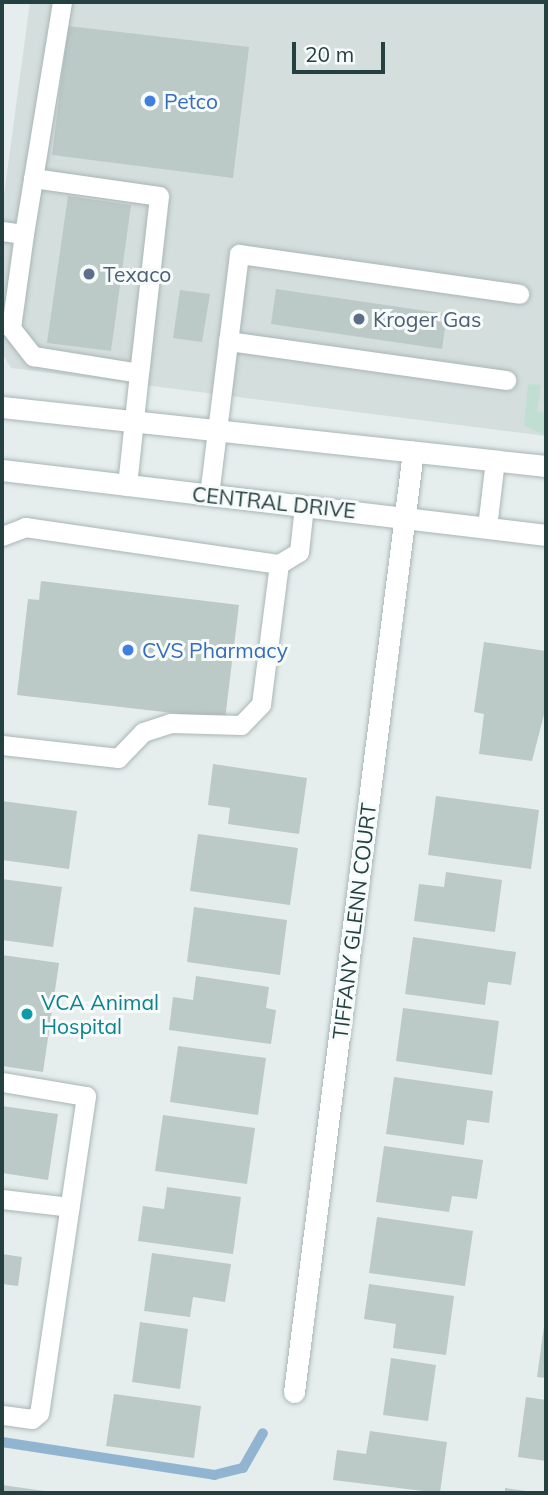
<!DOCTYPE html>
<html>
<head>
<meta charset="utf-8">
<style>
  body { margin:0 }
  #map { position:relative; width:548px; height:1495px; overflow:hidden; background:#e6eeed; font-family:Mulish,sans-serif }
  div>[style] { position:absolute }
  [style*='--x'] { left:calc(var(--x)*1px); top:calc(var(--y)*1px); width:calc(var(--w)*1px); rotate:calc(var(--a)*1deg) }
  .built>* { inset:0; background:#d4dedc }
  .green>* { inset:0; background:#c0ded1 }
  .stream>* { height:10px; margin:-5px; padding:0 5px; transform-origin:5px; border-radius:5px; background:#91b5d0 }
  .building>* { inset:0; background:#bbc9c7 }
  .roads { filter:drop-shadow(0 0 2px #a8b6b6) drop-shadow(0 0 2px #a8b6b6) }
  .service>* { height:19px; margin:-9.5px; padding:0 9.5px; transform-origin:9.5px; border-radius:9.5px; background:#fff }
  .minor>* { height:21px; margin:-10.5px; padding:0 10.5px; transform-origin:10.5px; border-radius:10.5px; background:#fff }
  .secondary>* { height:21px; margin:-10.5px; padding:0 10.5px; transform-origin:10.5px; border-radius:10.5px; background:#fff }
  .dots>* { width:19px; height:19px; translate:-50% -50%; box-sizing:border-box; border:4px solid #f7fbfa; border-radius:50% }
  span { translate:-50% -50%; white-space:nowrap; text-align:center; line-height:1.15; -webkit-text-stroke:6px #f7fbfa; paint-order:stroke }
  .shop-label { font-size:21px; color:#366cbe }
  .left { translate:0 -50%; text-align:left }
  .service-label { font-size:21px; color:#4e5e75 }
  .street-label { font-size:21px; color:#254040 }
  .culture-label { font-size:21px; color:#0d838f }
  .frame { position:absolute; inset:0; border:4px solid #254040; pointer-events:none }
  .scale { position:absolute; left:292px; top:42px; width:93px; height:32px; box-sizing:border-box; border:4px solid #254040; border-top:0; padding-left:9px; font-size:21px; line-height:24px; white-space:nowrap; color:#254040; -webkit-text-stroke:5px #f7fbfa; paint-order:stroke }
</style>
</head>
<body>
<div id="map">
  <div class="built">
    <i style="clip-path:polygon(30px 2px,546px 2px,546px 436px,11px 368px,2px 353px,2px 210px)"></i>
  </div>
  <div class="green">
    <i style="clip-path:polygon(528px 384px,541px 385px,537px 411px,546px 413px,546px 436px,524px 425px)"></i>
  </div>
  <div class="stream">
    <i style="--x:2;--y:1442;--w:215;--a:8.8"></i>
    <i style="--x:214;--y:1475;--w:30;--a:-14"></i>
    <i style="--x:243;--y:1468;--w:40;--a:-60.3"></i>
  </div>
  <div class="building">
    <i style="clip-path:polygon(68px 26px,249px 47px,233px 178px,52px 155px)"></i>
    <i style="clip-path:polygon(68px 196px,131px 205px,111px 351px,47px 343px)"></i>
    <i style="clip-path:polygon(276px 289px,447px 314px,442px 349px,271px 324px)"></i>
    <i style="clip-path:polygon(180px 290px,210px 294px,202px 342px,173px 338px)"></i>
    <i style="clip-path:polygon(41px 581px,239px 605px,225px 719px,17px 695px,28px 599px,39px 600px)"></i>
    <i style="clip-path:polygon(484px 642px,546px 651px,546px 707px,532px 761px,479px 754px,484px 714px,474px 712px)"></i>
    <i style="clip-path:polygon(213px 764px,307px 778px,299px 834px,228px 824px,230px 808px,208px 805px)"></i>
    <i style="clip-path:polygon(436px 796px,539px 810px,531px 869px,428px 855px)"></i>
    <i style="clip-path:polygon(2px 801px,77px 811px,69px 869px,2px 860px)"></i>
    <i style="clip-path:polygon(198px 834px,298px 848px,290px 905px,190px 891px)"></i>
    <i style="clip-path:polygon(446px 872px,502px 880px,495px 932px,414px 921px,419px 884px,444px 887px)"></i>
    <i style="clip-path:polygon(2px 879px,62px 887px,53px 947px,2px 940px)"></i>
    <i style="clip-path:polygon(194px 907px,287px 920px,280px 975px,187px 962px)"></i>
    <i style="clip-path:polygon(413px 937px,516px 952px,511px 985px,488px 982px,485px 1005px,405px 994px)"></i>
    <i style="clip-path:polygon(2px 955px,59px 963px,43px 1072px,2px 1066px)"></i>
    <i style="clip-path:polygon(196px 976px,269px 987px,266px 1008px,276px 1010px,271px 1044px,169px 1030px,173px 997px,193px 1000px)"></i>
    <i style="clip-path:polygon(403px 1008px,499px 1021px,492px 1075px,396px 1061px)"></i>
    <i style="clip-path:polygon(178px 1046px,266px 1058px,258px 1115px,170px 1102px)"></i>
    <i style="clip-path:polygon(394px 1077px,493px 1091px,489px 1123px,467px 1120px,464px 1145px,386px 1134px)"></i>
    <i style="clip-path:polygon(2px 1106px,58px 1114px,48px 1180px,2px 1173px)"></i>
    <i style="clip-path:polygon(163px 1115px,255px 1128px,247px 1184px,155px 1171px)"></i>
    <i style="clip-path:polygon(384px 1146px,483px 1160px,477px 1199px,452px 1196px,449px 1212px,376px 1202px)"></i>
    <i style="clip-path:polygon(167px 1187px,241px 1197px,233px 1254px,138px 1241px,143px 1206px,164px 1209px)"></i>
    <i style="clip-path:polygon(377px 1217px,473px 1231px,465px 1286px,369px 1273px)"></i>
    <i style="clip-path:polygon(152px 1253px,231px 1264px,225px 1302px,193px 1297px,190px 1317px,144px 1311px)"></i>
    <i style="clip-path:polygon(2px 1254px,22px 1257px,18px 1286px,2px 1284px)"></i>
    <i style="clip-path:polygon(369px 1284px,454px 1296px,446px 1355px,393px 1348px,396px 1324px,364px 1319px)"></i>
    <i style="clip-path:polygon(545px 1319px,546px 1319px,546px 1378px,537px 1377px)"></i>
    <i style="clip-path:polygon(140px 1322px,188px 1329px,180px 1389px,132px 1382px)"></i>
    <i style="clip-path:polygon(391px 1358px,436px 1365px,428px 1421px,383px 1415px)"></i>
    <i style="clip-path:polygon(114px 1394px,201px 1406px,194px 1458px,106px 1446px)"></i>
    <i style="clip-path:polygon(526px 1397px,546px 1400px,546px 1461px,518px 1457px)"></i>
    <i style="clip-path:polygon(370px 1431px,447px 1442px,440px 1493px,333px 1480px,337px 1450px,366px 1454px)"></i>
    <i style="clip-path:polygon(2px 1485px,52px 1492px,52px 1493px,2px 1493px)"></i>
    <i style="clip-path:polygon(505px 1488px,534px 1492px,533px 1493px,505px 1493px)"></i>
  </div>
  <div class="roads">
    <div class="service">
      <i style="--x:33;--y:178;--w:127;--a:8.1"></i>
      <i style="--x:159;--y:196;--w:178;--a:96.4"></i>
      <i style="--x:2;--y:231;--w:22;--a:8"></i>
      <i style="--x:24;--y:234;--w:235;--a:-80.7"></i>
      <i style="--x:24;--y:234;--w:95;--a:97.9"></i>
      <i style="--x:11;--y:328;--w:36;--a:52"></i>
      <i style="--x:33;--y:356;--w:107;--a:9.1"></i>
      <i style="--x:139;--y:373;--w:114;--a:96.1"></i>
      <i style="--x:228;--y:341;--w:281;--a:8"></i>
      <i style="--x:209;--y:495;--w:243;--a:-82.9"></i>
      <i style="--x:239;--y:254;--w:283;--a:8.1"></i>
      <i style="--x:487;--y:527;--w:67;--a:-83.2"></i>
      <i style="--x:2;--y:536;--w:25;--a:-21"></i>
      <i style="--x:25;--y:527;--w:257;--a:8.3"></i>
      <i style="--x:279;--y:564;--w:23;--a:-31"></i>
      <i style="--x:299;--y:552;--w:46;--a:-83.8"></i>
      <i style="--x:2;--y:745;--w:117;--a:6.4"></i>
      <i style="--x:118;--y:758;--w:36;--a:-46"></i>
      <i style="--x:143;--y:732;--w:28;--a:-18"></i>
      <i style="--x:170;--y:723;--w:71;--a:1.6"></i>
      <i style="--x:241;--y:725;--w:29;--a:-46"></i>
      <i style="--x:261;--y:704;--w:141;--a:-82.7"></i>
      <i style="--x:2;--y:1082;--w:85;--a:9.5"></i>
      <i style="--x:86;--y:1096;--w:320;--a:98.4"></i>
      <i style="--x:39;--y:1413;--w:9;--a:139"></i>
      <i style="--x:32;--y:1419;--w:30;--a:-172"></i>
      <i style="--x:2;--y:1199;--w:68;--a:6.7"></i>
    </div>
    <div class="minor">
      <i style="--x:294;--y:1392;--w:948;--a:-82.79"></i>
    </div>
    <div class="secondary">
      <i style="--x:2;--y:407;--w:547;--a:6.19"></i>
      <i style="--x:2;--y:470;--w:548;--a:6.81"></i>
    </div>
  </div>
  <div class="dots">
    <i style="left:150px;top:101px;background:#3f7fe0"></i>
    <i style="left:89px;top:274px;background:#5c6f8a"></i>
    <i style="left:359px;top:319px;background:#5c6f8a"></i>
    <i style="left:128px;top:650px;background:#3f7fe0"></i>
    <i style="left:27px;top:1014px;background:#0f9aa8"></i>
  </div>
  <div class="shop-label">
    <span class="left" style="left:164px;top:101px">Petco</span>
    <span class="left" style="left:142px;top:650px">CVS Pharmacy</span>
  </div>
  <div class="service-label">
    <span class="left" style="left:103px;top:274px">Texaco</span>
    <span class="left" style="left:373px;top:319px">Kroger Gas</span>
  </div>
  <div class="street-label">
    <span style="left:274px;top:502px;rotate:6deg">CENTRAL DRIVE</span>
    <span style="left:354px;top:921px;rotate:-83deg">TIFFANY GLENN COURT</span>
  </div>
  <div class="culture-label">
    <span class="left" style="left:41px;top:1014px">VCA Animal<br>Hospital</span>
  </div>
  <div class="frame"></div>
  <div class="scale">20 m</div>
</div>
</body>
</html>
